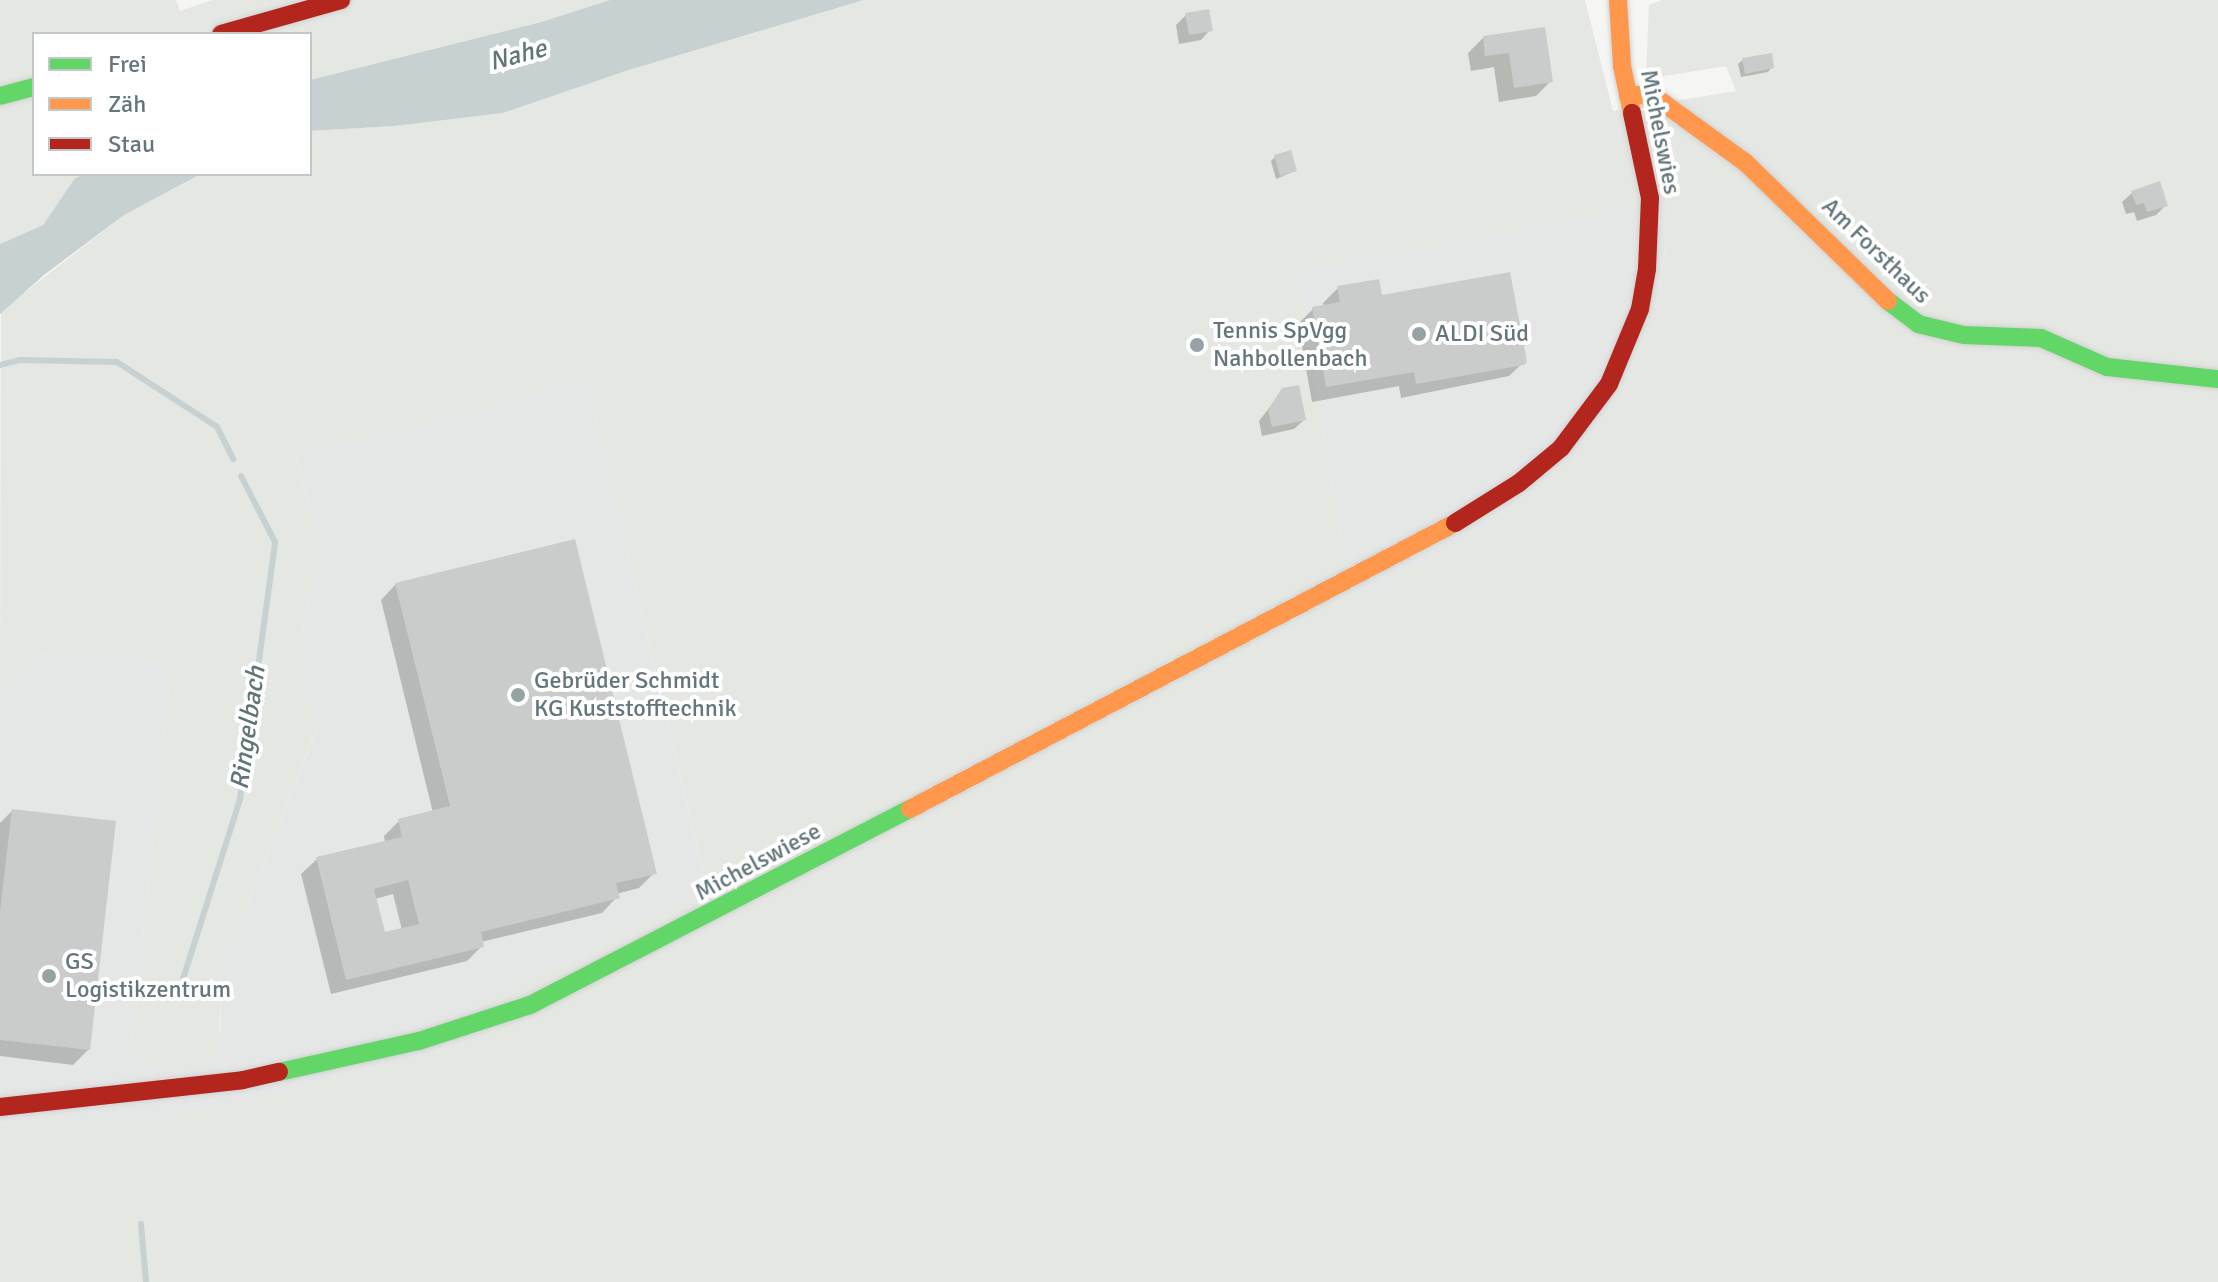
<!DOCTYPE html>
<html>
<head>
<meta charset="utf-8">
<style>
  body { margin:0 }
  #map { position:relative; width:2218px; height:1282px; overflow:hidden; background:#f5f5f4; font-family:Signika,sans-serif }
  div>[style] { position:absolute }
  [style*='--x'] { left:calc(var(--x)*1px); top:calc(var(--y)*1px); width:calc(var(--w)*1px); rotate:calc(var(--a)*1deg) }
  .built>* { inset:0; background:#e5e6e6 }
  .green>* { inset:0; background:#e4e7e2 }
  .water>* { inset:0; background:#c8d1d2 }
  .shadow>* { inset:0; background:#0003 }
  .stream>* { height:6px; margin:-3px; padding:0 3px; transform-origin:3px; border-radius:3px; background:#c8d1d2 }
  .building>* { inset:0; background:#cacccc }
  .roads { filter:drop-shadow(0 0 2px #d1d2d2) drop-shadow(0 0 2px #d1d2d2) }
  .fast>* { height:18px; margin:-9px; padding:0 9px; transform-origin:9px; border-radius:9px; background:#63d668 }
  .slow>* { height:18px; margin:-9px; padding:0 9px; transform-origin:9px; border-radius:9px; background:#ff974d }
  .jam>* { height:18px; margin:-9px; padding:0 9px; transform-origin:9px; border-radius:9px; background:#b3261e }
  .dots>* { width:22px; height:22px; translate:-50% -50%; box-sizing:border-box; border:4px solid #fff; border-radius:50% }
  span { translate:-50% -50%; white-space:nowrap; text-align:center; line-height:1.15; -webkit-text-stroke:8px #fff; paint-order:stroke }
  .street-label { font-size:24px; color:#64767b }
  .poi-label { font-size:24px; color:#64767b }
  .left { translate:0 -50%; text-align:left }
  .water-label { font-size:26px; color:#5f7577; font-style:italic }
  .legend { position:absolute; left:32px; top:32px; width:280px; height:144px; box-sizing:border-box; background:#fff; border:2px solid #c1c8ca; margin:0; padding:10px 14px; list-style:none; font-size:24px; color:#64767b }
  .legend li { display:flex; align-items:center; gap:16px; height:40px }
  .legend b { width:40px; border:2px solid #c1c8ca }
</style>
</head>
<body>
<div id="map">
  <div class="built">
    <i style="clip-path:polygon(1668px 201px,1664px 259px,1655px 310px,1636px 360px,1605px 415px,1562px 465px,1493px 522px,1358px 603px,1341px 538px,1297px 271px)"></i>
    <i style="clip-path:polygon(586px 378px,707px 890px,582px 956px,474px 1001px,482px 1037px,257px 1100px,160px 1119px,106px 1123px,55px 1117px,0 1124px,0 688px,36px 655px,164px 662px,171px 668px,131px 1051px,220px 1032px,222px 970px,317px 728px,301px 667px,304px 623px,320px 544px,295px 453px,446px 418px)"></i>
  </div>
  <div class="green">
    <i style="clip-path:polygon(0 0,176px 0,180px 11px,213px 0,610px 0,541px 22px,310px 80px,310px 34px,34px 34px,34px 174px,86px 174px,75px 178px,43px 225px,0 244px)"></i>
    <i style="clip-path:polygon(evenodd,864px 0,1585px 0,1613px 111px,1736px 91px,1726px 66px,1646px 79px,1649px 5px,1662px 0,2218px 0,2218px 1282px,0 1282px,0 1124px,55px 1117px,106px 1123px,160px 1119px,257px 1100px,481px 1037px,473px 1001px,582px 956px,707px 889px,586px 378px,446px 418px,295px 454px,320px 544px,304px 623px,301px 667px,317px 727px,222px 970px,218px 1060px,208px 1068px,156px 1068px,142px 1062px,131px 1051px,171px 668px,164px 662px,36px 655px,0 688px,1px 311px,124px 215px,201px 174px,310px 174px,310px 131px,395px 126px,503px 113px,629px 70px,864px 0,1668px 201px,1664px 259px,1655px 310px,1636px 360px,1605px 415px,1562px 465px,1493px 522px,1358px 602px,1341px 538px,1297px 271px,1668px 201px)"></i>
  </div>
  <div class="water">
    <i style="clip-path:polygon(610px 0,864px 0,629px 70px,503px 113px,395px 126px,310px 131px,310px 80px,541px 22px)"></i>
    <i style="clip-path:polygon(86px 174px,201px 174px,124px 215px,44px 275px,0 314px,0 244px,43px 225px,75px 178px)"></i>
  </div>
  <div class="shadow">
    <i style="clip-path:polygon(1186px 15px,1210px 30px,1201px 40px,1179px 44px,1176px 25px)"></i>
    <i style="clip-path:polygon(1543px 29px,1551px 81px,1536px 96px,1499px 102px,1494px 67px,1471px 71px,1468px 53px,1483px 38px)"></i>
    <i style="clip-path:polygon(1743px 60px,1772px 67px,1768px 72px,1741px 77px,1738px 64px)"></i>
    <i style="clip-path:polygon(1275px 157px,1295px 171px,1276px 179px,1271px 161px)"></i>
    <i style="clip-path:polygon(2132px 193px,2166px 205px,2156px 215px,2137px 221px,2134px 212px,2126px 214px,2122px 202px)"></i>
    <i style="clip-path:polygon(1338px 288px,1525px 361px,1509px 376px,1401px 398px,1399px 386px,1312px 402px,1298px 324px,1313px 309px,1324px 307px,1323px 303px)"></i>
    <i style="clip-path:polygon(1283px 390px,1304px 420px,1294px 429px,1262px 436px,1259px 421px)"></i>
    <i style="clip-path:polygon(evenodd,396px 584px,654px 873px,639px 888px,616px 894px,617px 897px,602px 913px,481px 942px,482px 946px,467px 961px,331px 994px,301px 874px,317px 859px,385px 843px,384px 836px,399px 821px,433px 813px,381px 600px,396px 584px,393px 894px,402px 930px,384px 935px,375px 899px,393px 894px)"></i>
    <i style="clip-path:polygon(12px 811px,89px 1049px,73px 1065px,0 1056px,0 823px)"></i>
  </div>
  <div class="stream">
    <i style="--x:0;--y:365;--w:21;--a:-14"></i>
    <i style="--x:20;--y:360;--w:97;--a:1.2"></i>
    <i style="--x:117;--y:362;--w:119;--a:33"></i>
    <i style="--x:217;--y:427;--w:36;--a:63"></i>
    <i style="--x:183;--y:979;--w:189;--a:-72.4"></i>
    <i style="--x:240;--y:799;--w:259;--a:-82.2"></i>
    <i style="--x:275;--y:542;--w:74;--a:-117.3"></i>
    <i style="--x:141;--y:1224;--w:58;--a:85.1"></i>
  </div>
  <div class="building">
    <i style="clip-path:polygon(1209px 9px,1213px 31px,1189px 35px,1185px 13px)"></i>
    <i style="clip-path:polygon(1545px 27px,1553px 82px,1514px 88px,1509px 53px,1485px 56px,1483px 36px)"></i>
    <i style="clip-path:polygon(1772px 53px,1774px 68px,1745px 74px,1742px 58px)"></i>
    <i style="clip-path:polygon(1291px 150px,1297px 171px,1280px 176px,1274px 155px)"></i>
    <i style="clip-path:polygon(2160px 181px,2168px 206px,2147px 212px,2144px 203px,2136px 205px,2131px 191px)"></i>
    <i style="clip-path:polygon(1510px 272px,1527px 362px,1524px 365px,1416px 384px,1414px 372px,1326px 387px,1312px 307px,1340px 302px,1337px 286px,1379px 279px,1382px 295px)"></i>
    <i style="clip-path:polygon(1299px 385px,1306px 420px,1272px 427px,1268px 410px,1282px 388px)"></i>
    <i style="clip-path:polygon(evenodd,575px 539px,657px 874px,616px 883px,620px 898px,481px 932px,484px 947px,346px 980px,316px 857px,402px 837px,398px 819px,450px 806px,395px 583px,575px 539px,408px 880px,419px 924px,385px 932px,374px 889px,408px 880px)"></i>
    <i style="clip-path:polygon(12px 809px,116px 821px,90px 1050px,0 1040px,0 912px)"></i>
  </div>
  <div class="roads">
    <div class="fast">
      <i style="--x:0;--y:96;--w:35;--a:-15"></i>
      <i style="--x:1888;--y:301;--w:38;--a:37"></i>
      <i style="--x:1918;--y:324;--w:47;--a:13.4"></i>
      <i style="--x:1964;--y:335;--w:77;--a:2.2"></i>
      <i style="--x:2041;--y:338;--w:72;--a:23.7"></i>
      <i style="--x:2107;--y:367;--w:112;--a:6.2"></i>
      <i style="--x:279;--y:1072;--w:143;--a:-12.5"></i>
      <i style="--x:419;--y:1041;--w:117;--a:-18"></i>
      <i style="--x:530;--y:1005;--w:428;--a:-27.3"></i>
    </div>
    <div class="slow">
      <i style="--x:1618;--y:0;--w:66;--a:86.5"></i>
      <i style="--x:1622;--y:66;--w:48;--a:78"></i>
      <i style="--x:1628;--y:95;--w:14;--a:0"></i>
      <i style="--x:1642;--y:95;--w:21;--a:19"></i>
      <i style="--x:1662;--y:102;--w:104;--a:36"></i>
      <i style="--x:1746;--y:163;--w:198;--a:44.2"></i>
      <i style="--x:910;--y:809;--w:615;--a:-27.69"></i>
    </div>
    <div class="jam">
      <i style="--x:221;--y:34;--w:125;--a:-15.8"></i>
      <i style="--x:1455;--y:523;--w:75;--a:-32"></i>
      <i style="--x:1519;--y:483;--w:55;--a:-39.8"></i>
      <i style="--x:1561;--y:448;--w:80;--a:-53.1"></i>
      <i style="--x:1609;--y:384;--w:81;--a:-67.5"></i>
      <i style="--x:1640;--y:309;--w:41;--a:-80.1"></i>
      <i style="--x:1647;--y:269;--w:71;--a:-87.6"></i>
      <i style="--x:1650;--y:198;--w:87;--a:-102"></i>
      <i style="--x:0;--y:1107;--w:244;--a:-6.3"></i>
      <i style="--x:243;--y:1080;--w:37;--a:-13"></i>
    </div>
  </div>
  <div class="dots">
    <i style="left:1419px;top:334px;background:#97a2a5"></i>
    <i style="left:1197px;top:345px;background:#97a2a5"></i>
    <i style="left:518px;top:695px;background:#97a2a5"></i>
    <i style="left:49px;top:976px;background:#97a2a5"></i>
  </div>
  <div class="street-label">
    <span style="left:1660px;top:132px;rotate:79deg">Michelswies</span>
    <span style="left:1876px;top:251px;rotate:44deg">Am Forsthaus</span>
    <span style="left:758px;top:862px;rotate:-28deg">Michelswiese</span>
  </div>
  <div class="poi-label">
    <span class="left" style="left:1213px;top:345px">Tennis SpVgg<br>Nahbollenbach</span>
    <span class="left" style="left:1435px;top:334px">ALDI Süd</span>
    <span class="left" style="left:534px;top:695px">Gebrüder Schmidt<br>KG Kuststofftechnik</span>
    <span class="left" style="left:65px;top:976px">GS<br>Logistikzentrum</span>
  </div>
  <div class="water-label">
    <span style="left:518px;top:56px;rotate:-15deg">Nahe</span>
    <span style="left:249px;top:728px;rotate:-82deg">Ringelbach</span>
  </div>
  <ul class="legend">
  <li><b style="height:10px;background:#63d668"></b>Frei</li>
  <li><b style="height:10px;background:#ff974d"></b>Zäh</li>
  <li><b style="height:10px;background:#b3261e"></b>Stau</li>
  </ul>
</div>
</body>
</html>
